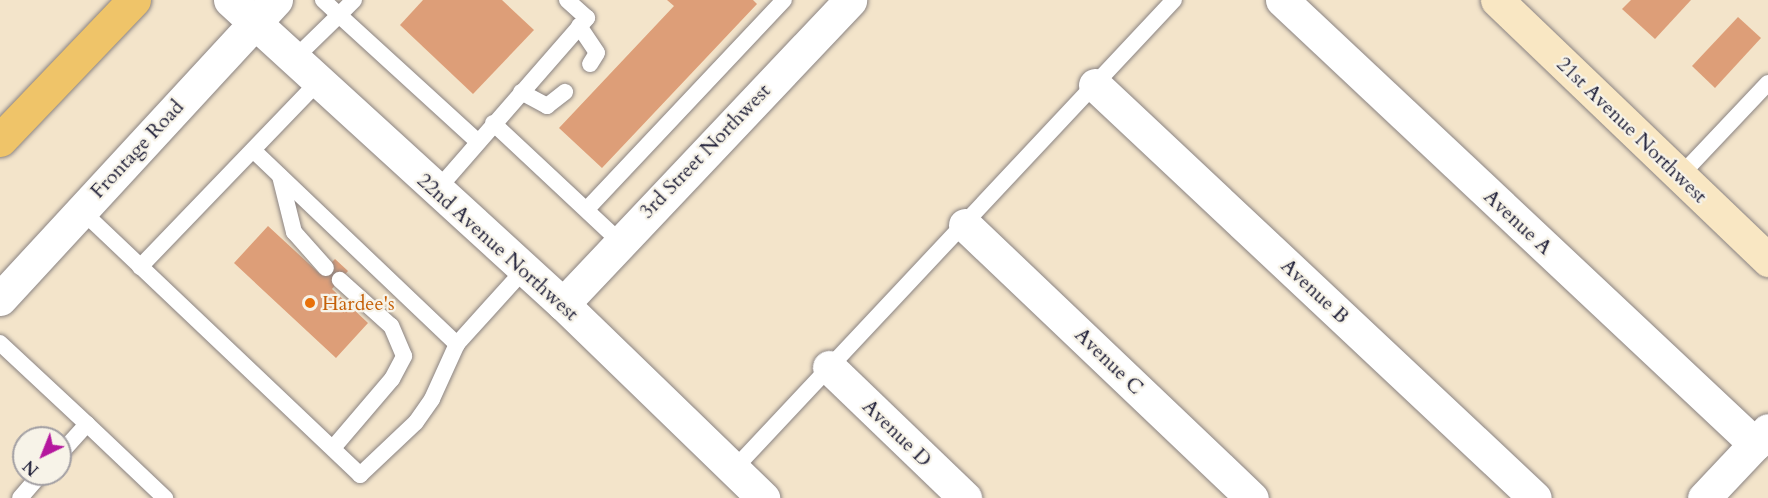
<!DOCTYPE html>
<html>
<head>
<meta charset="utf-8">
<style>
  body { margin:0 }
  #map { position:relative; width:1768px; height:498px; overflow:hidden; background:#f3e4ca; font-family:Cardo,serif }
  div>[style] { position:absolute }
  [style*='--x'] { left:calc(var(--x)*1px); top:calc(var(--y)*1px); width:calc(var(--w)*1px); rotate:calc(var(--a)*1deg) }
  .building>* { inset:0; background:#dd9e78 }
  .roads { filter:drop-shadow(0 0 2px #8a8382) drop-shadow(0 0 2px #8a8382) }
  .lane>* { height:16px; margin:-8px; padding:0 8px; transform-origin:8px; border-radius:8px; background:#fff }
  .street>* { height:33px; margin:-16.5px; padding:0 16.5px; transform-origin:16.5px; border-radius:16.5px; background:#fff }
  .secondary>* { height:33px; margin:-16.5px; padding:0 16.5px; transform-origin:16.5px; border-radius:16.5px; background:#f9e7c3 }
  .primary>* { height:33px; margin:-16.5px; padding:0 16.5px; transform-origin:16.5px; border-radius:16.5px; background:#efc469 }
  .dots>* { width:16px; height:16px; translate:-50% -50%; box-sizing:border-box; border:3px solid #f7f3e8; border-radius:50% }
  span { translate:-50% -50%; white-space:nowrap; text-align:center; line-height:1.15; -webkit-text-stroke:4.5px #f7f3e8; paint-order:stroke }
  .street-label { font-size:20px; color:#22223b }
  .food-label { font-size:20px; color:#c56008 }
  .left { translate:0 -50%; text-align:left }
  .north { position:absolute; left:12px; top:426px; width:60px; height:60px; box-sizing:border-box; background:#f7f3e8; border:2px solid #a29fa3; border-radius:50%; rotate:223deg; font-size:16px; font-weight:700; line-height:24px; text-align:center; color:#22223b }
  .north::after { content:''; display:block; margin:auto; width:21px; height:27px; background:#b5179e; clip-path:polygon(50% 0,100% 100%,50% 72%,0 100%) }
</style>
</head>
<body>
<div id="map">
  <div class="building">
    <i style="clip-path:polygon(423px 0,502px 0,534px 30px,473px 94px,400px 25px)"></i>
    <i style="clip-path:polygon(667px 0,753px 0,757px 4px,602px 168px,559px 128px,674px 6px)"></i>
    <i style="clip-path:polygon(1631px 0,1691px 0,1655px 39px,1622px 9px)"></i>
    <i style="clip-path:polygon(1738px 17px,1761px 38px,1715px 88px,1692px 66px)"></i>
    <i style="clip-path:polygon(268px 226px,320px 274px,335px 259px,348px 271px,332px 289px,368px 323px,336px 358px,234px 263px)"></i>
  </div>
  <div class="roads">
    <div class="lane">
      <i style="--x:354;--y:0;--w:21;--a:135"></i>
      <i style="--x:339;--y:15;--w:188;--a:42.4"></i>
      <i style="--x:579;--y:26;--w:32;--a:56"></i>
      <i style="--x:597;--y:53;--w:13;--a:122"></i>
      <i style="--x:295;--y:58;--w:62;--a:-44.3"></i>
      <i style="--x:339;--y:15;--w:22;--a:-137"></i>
      <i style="--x:521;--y:92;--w:30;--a:28"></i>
      <i style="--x:547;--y:106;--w:23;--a:-38"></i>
      <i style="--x:493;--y:123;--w:173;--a:43.1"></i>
      <i style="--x:253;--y:150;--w:282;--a:43.6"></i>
      <i style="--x:280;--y:176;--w:58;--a:76"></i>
      <i style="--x:294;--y:232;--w:48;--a:48.4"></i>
      <i style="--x:1680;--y:176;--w:128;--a:-46.6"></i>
      <i style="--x:436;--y:191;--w:230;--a:-48.9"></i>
      <i style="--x:587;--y:18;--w:27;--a:-138"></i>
      <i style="--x:587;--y:209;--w:287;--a:-46.7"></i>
      <i style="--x:81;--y:210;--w:385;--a:43.5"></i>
      <i style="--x:360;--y:475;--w:77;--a:-43.4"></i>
      <i style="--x:416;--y:422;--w:28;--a:-55"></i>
      <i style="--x:432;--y:399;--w:60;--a:-65.6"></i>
      <i style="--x:457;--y:344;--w:98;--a:-47.9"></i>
      <i style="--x:140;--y:267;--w:258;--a:-46.1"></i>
      <i style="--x:0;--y:343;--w:119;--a:43"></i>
      <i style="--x:87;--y:424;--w:40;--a:132"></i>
      <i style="--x:87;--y:424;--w:108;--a:43.5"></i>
      <i style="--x:333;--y:448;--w:91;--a:-49.5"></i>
      <i style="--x:392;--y:379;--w:26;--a:-62"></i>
      <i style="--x:404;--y:356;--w:33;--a:-113"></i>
      <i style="--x:391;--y:326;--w:69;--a:-138"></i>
      <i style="--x:734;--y:469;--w:643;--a:-46.83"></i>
      <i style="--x:20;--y:498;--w:32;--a:-49"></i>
    </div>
    <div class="street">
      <i style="--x:230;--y:0;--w:451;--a:42.4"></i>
      <i style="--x:563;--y:304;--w:279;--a:44.1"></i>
      <i style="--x:1282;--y:0;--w:649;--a:43.19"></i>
      <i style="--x:1095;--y:85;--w:603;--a:43.19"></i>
      <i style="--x:965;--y:225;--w:396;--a:43.6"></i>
      <i style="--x:0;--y:299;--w:407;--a:-47.3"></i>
      <i style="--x:563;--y:304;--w:418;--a:-46.6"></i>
      <i style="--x:829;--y:367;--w:189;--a:43.9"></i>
      <i style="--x:1704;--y:498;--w:93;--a:-46.7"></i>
    </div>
    <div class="secondary">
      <i style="--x:1497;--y:0;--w:376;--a:43.8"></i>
    </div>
    <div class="primary">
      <i style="--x:0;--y:140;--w:194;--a:-46.3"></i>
    </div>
  </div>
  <div class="dots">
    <i style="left:310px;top:303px;background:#e8710a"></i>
  </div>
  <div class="street-label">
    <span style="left:1632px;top:130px;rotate:44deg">21st Avenue Northwest</span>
    <span style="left:137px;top:149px;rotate:-47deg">Frontage Road</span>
    <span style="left:705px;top:151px;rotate:-46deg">3rd Street Northwest</span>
    <span style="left:1518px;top:222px;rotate:43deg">Avenue A</span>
    <span style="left:498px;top:247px;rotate:42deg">22nd Avenue Northwest</span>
    <span style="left:1315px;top:291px;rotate:43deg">Avenue B</span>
    <span style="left:1109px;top:361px;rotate:44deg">Avenue C</span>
    <span style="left:897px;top:433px;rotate:44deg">Avenue D</span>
  </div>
  <div class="food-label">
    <span class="left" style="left:322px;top:303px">Hardee's</span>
  </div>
  <div class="north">N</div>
</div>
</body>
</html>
